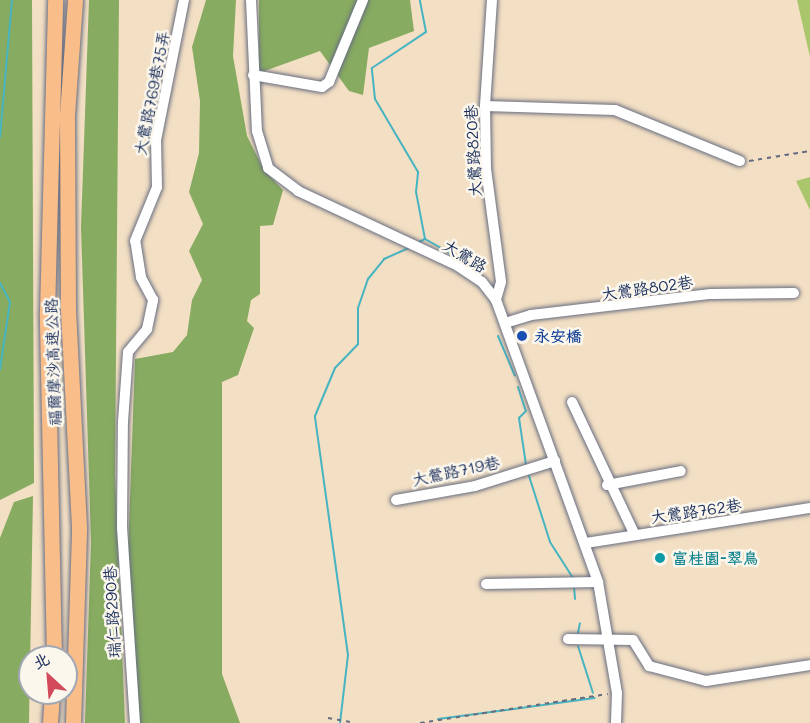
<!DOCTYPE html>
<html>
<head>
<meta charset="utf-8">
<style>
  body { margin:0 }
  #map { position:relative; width:810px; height:723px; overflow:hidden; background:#f3dfc3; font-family:Mali,"LXGW WenKai TC",sans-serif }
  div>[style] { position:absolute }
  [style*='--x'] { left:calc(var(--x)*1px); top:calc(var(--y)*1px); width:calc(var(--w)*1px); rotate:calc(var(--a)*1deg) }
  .green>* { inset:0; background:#aac66c }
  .forest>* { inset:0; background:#87ab60 }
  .stream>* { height:2px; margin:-1px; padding:0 1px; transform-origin:1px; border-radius:1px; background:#46b4c1 }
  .path>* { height:1.5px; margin-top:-0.75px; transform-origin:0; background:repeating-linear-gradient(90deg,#676d81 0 4.5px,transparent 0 9px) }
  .roads { filter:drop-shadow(0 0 2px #676d81) drop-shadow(0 0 2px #676d81) }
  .minor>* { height:10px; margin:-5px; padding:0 5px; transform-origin:5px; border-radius:5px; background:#fff }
  .highway>* { height:15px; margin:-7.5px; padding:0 7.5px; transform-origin:7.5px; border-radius:7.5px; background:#f8bd89 }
  .dots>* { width:16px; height:16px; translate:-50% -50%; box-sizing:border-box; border:3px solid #fbf7ec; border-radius:50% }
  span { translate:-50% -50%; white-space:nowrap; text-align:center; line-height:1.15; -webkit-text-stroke:5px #fbf7ec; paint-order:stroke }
  .street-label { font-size:16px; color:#1b2f5e }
  .transit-label { font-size:16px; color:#164399; font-weight:700 }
  .left { translate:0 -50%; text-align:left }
  .culture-label { font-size:16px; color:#0d838f; font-weight:700 }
  .north { position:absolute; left:18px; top:645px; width:60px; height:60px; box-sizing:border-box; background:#fbf7ec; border:2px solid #a1a7b3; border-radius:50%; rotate:334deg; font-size:16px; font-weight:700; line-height:24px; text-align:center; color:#1b2f5e }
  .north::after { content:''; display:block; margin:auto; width:21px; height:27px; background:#d1495b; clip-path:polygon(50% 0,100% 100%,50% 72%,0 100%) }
</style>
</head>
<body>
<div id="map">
  <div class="green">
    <i style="clip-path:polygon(797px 0,810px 0,810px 57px)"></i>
    <i style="clip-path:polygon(810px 177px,810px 210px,796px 181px)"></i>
  </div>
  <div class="forest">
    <i style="clip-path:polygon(0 0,32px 0,34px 483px,0 500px)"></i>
    <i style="clip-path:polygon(89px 0,119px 0,115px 474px,125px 723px,85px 723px,91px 542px,81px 227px)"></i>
    <i style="clip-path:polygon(206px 0,236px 0,233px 56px,247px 136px,264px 170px,283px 190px,273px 225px,260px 226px,260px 294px,251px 300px,247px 321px,254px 328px,238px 375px,222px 382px,222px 674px,240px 723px,140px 723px,128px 553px,135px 359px,173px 352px,187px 335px,192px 300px,202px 280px,189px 251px,203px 224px,189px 192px,199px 153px,200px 101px,192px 47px)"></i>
    <i style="clip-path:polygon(259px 0,410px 0,414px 31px,369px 48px,363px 95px,349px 91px,320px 51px,259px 73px)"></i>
    <i style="clip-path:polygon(33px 496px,29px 723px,0 723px,0 538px,14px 502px)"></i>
  </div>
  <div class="stream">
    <i style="--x:0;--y:137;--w:138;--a:-85"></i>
    <i style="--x:425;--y:239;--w:45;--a:29.4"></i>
    <i style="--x:419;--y:242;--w:7;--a:-27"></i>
    <i style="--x:425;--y:239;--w:48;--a:-100.8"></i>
    <i style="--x:416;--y:192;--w:20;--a:-84"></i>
    <i style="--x:418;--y:172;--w:85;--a:-120.5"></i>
    <i style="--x:375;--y:99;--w:31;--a:-96"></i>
    <i style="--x:372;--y:68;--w:65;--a:-33.7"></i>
    <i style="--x:426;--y:32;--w:33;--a:-101"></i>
    <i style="--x:0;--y:283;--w:21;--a:62"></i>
    <i style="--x:10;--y:302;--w:68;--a:98.5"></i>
    <i style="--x:498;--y:336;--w:43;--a:67"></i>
    <i style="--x:518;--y:387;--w:25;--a:72"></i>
    <i style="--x:526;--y:411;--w:10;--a:135"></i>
    <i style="--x:519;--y:418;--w:48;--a:81.5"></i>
    <i style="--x:529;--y:476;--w:69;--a:72.3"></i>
    <i style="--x:550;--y:542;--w:43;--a:57.4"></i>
    <i style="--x:574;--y:587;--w:12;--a:85"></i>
    <i style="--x:578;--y:633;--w:10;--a:-79"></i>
    <i style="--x:578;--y:646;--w:49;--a:72.3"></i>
    <i style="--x:438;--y:719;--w:158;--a:-7.6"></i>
    <i style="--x:340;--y:723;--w:68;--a:-83.3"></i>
    <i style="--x:348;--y:655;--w:241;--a:-97.9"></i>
    <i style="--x:315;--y:416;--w:52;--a:-67.4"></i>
    <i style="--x:335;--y:368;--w:33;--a:-46"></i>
    <i style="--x:358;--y:344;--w:36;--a:-90"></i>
    <i style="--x:358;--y:308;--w:31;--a:-71"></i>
    <i style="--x:368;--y:279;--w:26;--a:-51"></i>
    <i style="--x:384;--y:259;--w:27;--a:-24"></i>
  </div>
  <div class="path">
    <i style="--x:749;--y:161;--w:62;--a:-9.3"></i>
    <i style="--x:328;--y:718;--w:27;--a:10"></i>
    <i style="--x:420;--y:723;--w:190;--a:-8.8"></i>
  </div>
  <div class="roads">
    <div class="minor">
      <i style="--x:251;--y:0;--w:131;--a:87.4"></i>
      <i style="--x:257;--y:131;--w:39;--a:73"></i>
      <i style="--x:268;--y:168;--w:38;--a:37"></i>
      <i style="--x:298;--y:191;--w:177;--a:25.1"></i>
      <i style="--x:458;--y:266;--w:29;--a:34"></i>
      <i style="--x:482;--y:282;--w:23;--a:52"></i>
      <i style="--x:496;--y:300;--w:300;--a:70.1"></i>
      <i style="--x:598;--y:582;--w:113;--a:80.3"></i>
      <i style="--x:617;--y:693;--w:30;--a:92"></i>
      <i style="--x:492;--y:0;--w:106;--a:93.8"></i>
      <i style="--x:485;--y:106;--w:63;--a:89.1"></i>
      <i style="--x:486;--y:169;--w:114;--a:82.4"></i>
      <i style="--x:501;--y:282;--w:19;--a:106"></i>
      <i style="--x:253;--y:75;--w:70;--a:9.9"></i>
      <i style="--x:322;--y:87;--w:9;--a:-36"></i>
      <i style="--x:329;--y:82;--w:89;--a:-67.5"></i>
      <i style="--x:485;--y:106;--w:130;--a:1.8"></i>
      <i style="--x:615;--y:110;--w:135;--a:22.2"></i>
      <i style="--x:505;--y:323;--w:27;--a:-17"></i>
      <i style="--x:531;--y:315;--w:181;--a:-6.7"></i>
      <i style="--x:711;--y:294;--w:83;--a:-0.7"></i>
      <i style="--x:572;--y:402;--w:147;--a:64.7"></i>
      <i style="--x:607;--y:485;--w:75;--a:-10.7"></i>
      <i style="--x:396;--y:500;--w:80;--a:-10"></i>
      <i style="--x:475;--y:486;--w:84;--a:-17.4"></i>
      <i style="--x:586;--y:543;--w:227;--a:-8.9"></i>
      <i style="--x:486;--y:584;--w:112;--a:-1"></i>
      <i style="--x:568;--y:639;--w:65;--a:0.9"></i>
      <i style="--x:633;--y:640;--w:31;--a:58"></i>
      <i style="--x:649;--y:666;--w:59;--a:14.7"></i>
      <i style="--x:706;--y:681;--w:105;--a:-8.7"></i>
      <i style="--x:135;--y:723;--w:196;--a:-93.8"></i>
      <i style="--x:122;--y:527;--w:105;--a:-89.5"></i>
      <i style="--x:123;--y:422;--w:70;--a:-85.9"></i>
      <i style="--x:128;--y:352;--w:30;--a:-50"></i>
      <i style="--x:147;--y:329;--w:30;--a:-78"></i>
      <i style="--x:153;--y:300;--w:26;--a:-118"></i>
      <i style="--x:141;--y:277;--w:36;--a:-99"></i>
      <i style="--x:135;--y:241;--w:58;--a:-67.8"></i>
      <i style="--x:157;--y:187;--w:47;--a:-91.2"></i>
      <i style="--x:156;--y:140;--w:143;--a:-78.7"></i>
    </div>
    <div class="highway">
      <i style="--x:54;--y:657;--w:345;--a:-91.2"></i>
      <i style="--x:47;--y:312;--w:312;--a:-88.5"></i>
      <i style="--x:50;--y:723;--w:30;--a:-86"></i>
      <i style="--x:73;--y:723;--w:196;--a:-88.2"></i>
      <i style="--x:79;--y:527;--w:217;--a:-92.9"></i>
      <i style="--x:68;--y:310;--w:195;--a:-90.3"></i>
      <i style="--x:67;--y:115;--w:115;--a:-86"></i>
    </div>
  </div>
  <div class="dots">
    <i style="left:522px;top:336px;background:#1a4fb4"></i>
    <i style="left:660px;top:558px;background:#0f9aa8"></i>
  </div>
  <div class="street-label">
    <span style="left:152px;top:93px;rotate:-79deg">大鶯路769巷75弄</span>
    <span style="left:473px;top:151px;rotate:-93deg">大鶯路820巷</span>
    <span style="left:465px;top:256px;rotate:31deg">大鶯路</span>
    <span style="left:647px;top:288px;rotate:-8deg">大鶯路802巷</span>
    <span style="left:53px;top:362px;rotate:-92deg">福爾摩沙高速公路</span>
    <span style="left:456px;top:471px;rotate:-12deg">大鶯路719巷</span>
    <span style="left:696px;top:511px;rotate:-8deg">大鶯路762巷</span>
    <span style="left:112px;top:612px;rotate:-93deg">瑞仁路290巷</span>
  </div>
  <div class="transit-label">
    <span class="left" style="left:534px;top:336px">永安橋</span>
  </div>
  <div class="culture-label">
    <span class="left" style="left:672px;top:558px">富桂園-翠鳥</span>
  </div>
  <div class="north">北</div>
</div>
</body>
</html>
